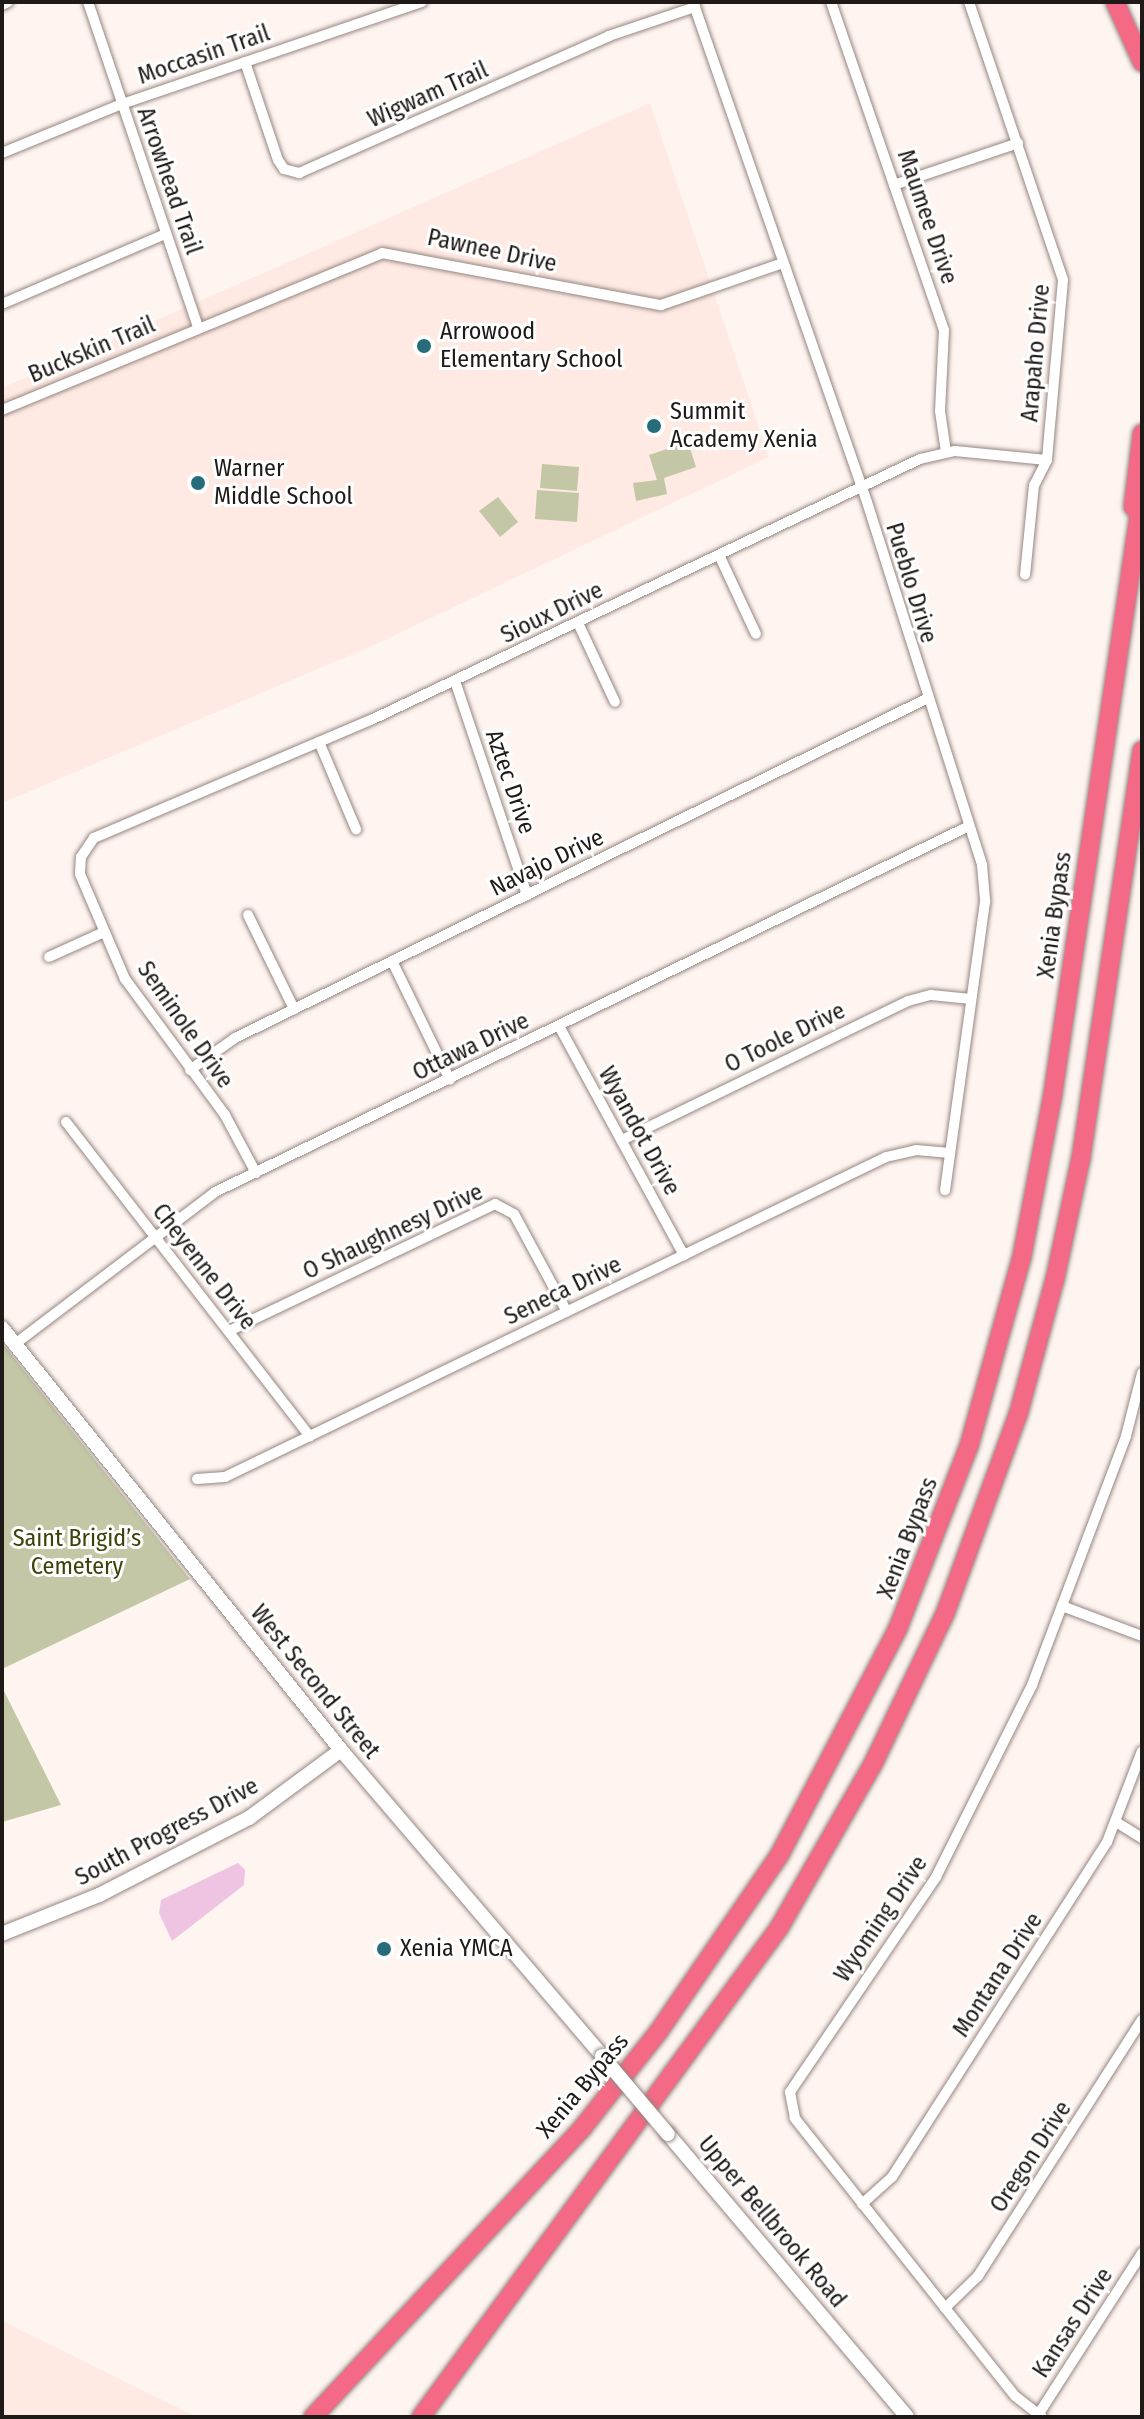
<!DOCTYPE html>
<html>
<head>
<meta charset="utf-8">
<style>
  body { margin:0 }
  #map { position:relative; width:1144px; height:2419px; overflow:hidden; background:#fef4f0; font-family:"Fira Sans Condensed",sans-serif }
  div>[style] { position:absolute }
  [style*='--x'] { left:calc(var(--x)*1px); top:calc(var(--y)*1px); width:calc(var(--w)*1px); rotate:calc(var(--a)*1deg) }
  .built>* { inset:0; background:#feeae2 }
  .green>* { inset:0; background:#c3c7a5 }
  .water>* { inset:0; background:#eec4e2 }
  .roads { filter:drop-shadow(0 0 2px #958680) drop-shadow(0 0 2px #958680) }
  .street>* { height:10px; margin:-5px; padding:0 5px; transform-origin:5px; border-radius:5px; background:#fff }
  .secondary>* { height:14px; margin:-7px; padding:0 7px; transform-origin:7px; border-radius:7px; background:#fff }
  .highway>* { height:18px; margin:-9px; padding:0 9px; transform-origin:9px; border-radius:9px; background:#f46985 }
  .bridges { filter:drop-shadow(0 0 2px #958680) drop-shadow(0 0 2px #958680) }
  .secondary-bridge>* { height:14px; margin:-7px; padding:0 7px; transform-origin:7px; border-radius:7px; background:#fff }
  .dots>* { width:22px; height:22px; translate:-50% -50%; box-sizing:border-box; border:4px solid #fff; border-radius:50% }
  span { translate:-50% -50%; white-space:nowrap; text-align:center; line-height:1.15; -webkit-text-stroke:6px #fff; paint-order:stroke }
  .street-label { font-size:24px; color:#1f1a17 }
  .poi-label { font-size:24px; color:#1f1a17 }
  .left { translate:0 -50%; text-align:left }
  .park-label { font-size:24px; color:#3f4109 }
  .frame { position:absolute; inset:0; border:4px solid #1f1a17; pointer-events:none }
</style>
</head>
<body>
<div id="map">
  <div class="built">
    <i style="clip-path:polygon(650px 103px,769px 457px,372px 646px,2px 803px,2px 388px)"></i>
    <i style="clip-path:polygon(2px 2321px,197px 2417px,2px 2417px)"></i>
  </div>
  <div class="green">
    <i style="clip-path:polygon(688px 442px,696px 467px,664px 478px,667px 494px,636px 501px,633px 483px,657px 480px,649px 455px)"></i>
    <i style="clip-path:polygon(542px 464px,579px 467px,577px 491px,540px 488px)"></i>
    <i style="clip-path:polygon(537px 490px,579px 493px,577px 522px,535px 519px)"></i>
    <i style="clip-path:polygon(498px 497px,518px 522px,500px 537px,479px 511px)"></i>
    <i style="clip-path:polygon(2px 1343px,190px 1579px,2px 1669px)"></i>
    <i style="clip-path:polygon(2px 1687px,61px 1805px,2px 1822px)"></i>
  </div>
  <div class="water">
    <i style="clip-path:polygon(238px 1863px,245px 1870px,244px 1885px,172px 1941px,159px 1913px,161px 1900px)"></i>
  </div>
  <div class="roads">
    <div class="street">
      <i style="--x:88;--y:2;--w:343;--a:71.3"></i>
      <i style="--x:693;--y:2;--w:529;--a:70.81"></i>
      <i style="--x:867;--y:502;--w:381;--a:72.4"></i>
      <i style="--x:982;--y:865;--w:37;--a:85"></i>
      <i style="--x:985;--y:902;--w:291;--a:97.9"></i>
      <i style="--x:831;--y:2;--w:347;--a:71"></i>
      <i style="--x:944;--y:330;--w:81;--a:92.8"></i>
      <i style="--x:940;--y:411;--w:41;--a:81.7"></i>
      <i style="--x:969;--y:2;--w:293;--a:71.3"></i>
      <i style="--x:1063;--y:280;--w:181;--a:95.1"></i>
      <i style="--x:1047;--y:460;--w:28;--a:117"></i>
      <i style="--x:1034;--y:485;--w:90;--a:95.7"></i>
      <i style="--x:2;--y:5;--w:7;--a:-27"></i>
      <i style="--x:245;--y:62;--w:103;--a:71.4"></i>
      <i style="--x:278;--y:160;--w:11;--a:56"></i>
      <i style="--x:284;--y:169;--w:16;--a:15"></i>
      <i style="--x:299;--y:173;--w:339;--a:-23.8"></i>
      <i style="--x:609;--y:36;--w:91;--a:-18.6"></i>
      <i style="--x:2;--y:153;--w:130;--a:-22.2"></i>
      <i style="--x:122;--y:104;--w:317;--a:-18.8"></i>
      <i style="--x:894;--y:185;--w:131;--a:-18.7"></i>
      <i style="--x:2;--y:304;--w:177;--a:-23.2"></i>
      <i style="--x:2;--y:410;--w:411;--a:-22.4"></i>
      <i style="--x:382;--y:253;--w:284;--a:10.6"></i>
      <i style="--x:661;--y:305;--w:129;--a:-19"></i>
      <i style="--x:719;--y:555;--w:87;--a:64.9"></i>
      <i style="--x:578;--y:623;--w:87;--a:64.9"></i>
      <i style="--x:455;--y:681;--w:226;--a:71.4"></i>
      <i style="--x:319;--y:742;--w:95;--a:67"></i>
      <i style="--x:248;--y:915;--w:105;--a:63.9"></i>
      <i style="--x:49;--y:957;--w:60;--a:-24.4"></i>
      <i style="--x:392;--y:961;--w:132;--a:64"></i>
      <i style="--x:559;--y:1026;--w:261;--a:61.4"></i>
      <i style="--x:190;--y:1070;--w:55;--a:-35.4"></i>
      <i style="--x:235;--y:1038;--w:770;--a:-26.13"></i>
      <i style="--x:66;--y:1122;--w:398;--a:52.2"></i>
      <i style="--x:622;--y:1140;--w:318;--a:-25.9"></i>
      <i style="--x:908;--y:1001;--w:24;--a:-15"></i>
      <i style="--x:931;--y:995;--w:40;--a:5.7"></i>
      <i style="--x:256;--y:1173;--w:66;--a:-118.1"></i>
      <i style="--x:225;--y:1115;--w:169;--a:-126.3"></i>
      <i style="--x:125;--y:979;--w:114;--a:-113.2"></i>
      <i style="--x:80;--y:874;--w:17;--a:-87"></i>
      <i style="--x:81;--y:857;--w:23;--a:-56"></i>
      <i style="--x:94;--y:838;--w:301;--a:-23.1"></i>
      <i style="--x:371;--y:720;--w:608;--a:-25.43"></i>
      <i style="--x:920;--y:459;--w:36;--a:-13"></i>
      <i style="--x:955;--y:451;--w:92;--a:5.6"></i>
      <i style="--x:229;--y:1331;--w:295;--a:-25.5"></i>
      <i style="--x:495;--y:1204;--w:21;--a:28"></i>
      <i style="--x:514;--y:1214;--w:111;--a:61.6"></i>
      <i style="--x:15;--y:1344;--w:251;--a:-37.2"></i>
      <i style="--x:215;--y:1192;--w:838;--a:-25.89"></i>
      <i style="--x:197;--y:1479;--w:28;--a:-4"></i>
      <i style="--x:225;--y:1477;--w:734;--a:-25.83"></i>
      <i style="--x:886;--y:1157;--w:31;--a:-13"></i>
      <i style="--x:916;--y:1150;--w:34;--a:5"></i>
      <i style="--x:1062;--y:1606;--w:85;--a:20.6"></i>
      <i style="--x:1116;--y:1822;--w:31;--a:32"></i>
      <i style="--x:862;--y:2204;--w:40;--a:-42"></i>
      <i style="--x:892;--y:2177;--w:398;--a:-57.3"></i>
      <i style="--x:1107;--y:1842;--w:97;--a:-69"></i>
      <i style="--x:945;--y:2308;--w:46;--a:-44.1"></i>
      <i style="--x:978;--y:2276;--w:304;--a:-57.4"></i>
      <i style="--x:1038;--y:2415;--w:193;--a:-57.3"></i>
      <i style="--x:1042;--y:2417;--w:34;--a:-142"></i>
      <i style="--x:1015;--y:2396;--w:355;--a:-128.4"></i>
      <i style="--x:795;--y:2118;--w:26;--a:-101"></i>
      <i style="--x:790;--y:2092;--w:260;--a:-55.8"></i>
      <i style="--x:936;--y:1877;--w:215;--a:-63.4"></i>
      <i style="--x:1032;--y:1685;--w:266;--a:-69.3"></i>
      <i style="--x:1126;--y:1436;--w:65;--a:-75.7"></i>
    </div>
    <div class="secondary">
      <i style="--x:2;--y:1328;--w:541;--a:51.22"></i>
      <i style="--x:341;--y:1750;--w:402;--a:49.5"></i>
      <i style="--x:2;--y:1934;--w:105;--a:-21.9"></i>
      <i style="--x:99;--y:1895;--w:169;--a:-27.2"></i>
      <i style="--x:249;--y:1818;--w:114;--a:-36.5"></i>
      <i style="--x:668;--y:2134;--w:370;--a:49.8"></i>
    </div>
    <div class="highway">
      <i style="--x:1115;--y:2;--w:66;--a:65.8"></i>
      <i style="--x:1133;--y:507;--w:74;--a:-83"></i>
      <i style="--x:313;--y:2417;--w:396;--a:-47"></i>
      <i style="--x:583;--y:2127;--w:122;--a:-51.6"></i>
      <i style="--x:659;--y:2031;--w:214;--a:-55.6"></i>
      <i style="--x:780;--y:1854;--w:255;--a:-62.4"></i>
      <i style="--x:898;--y:1628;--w:195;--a:-68.7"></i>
      <i style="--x:969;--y:1446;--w:197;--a:-74.4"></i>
      <i style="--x:1022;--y:1256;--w:166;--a:-79.2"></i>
      <i style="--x:1053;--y:1093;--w:605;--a:-81.53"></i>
      <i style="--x:421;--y:2417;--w:606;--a:-53.79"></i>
      <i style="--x:779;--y:1928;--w:189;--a:-60.2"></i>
      <i style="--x:873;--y:1764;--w:166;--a:-64.4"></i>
      <i style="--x:945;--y:1614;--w:212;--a:-69.9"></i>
      <i style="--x:1018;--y:1415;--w:141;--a:-74.8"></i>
      <i style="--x:1055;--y:1279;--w:124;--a:-77.9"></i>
      <i style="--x:1081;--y:1158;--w:412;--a:-81.5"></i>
    </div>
  </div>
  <div class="bridges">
    <div class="secondary-bridge">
      <i style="--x:602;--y:2056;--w:102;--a:49.8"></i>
    </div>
  </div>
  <div class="dots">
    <i style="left:424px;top:346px;background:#266c7b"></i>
    <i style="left:654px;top:426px;background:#266c7b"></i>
    <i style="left:198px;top:483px;background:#266c7b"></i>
    <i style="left:384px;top:1949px;background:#266c7b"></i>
  </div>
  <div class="street-label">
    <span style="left:204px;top:55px;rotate:-19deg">Moccasin Trail</span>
    <span style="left:428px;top:95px;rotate:-24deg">Wigwam Trail</span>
    <span style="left:169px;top:181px;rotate:71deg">Arrowhead Trail</span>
    <span style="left:927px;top:217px;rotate:71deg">Maumee Drive</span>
    <span style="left:492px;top:251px;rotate:12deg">Pawnee Drive</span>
    <span style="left:92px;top:350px;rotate:-23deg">Buckskin Trail</span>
    <span style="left:1036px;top:353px;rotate:-85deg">Arapaho Drive</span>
    <span style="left:911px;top:583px;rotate:73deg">Pueblo Drive</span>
    <span style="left:552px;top:613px;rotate:-26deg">Sioux Drive</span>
    <span style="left:510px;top:782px;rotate:71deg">Aztec Drive</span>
    <span style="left:547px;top:863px;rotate:-26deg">Navajo Drive</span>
    <span style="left:1055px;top:915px;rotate:-82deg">Xenia Bypass</span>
    <span style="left:185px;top:1025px;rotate:55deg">Seminole Drive</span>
    <span style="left:785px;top:1038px;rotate:-26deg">O Toole Drive</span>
    <span style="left:471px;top:1047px;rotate:-26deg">Ottawa Drive</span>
    <span style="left:639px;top:1131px;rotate:61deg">Wyandot Drive</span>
    <span style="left:393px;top:1232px;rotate:-25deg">O Shaughnesy Drive</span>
    <span style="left:204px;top:1267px;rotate:52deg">Cheyenne Drive</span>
    <span style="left:563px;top:1291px;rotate:-26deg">Seneca Drive</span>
    <span style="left:908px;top:1538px;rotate:-69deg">Xenia Bypass</span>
    <span style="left:315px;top:1682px;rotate:51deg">West Second Street</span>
    <span style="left:167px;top:1832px;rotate:-28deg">South Progress Drive</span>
    <span style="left:881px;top:1919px;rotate:-56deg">Wyoming Drive</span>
    <span style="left:998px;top:1975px;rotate:-57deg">Montana Drive</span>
    <span style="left:583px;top:2086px;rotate:-50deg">Xenia Bypass</span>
    <span style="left:1031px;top:2157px;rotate:-57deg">Oregon Drive</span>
    <span style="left:772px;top:2222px;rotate:50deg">Upper Bellbrook Road</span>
    <span style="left:1073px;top:2323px;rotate:-57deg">Kansas Drive</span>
  </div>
  <div class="poi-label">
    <span class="left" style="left:440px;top:346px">Arrowood<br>Elementary School</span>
    <span class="left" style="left:670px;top:426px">Summit<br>Academy Xenia</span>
    <span class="left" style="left:214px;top:483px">Warner<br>Middle School</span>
    <span class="left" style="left:400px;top:1949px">Xenia YMCA</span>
  </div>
  <div class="park-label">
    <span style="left:77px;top:1553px">Saint Brigid’s<br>Cemetery</span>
  </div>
  <div class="frame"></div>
</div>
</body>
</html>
